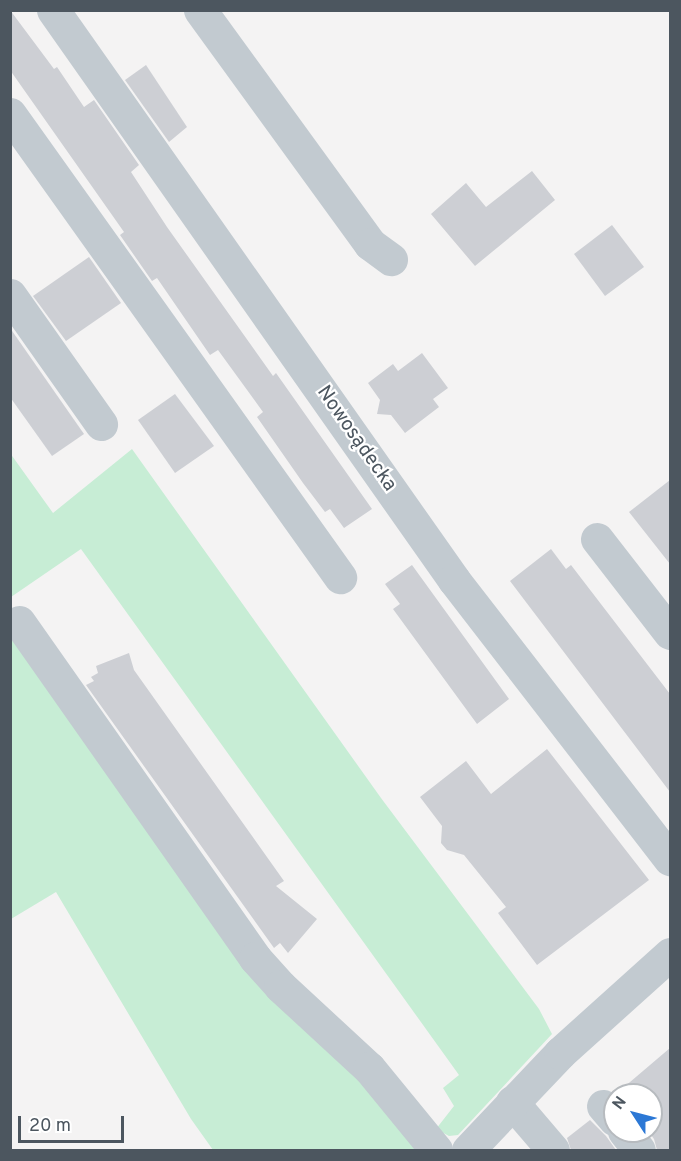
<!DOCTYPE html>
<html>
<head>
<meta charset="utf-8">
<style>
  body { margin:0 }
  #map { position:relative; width:681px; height:1161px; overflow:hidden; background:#f4f3f3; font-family:Overpass,sans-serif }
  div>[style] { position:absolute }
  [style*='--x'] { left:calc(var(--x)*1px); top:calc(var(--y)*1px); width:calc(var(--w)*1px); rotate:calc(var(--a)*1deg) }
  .green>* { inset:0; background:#c7edd5 }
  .building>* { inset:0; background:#cdcfd4 }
  .minor>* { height:33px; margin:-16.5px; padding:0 16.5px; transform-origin:16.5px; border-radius:16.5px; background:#c2cad0 }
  span { translate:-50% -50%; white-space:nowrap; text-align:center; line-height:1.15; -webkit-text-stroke:4.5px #fff; paint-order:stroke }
  .street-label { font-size:20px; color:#4c565f }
  .frame { position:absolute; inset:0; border:12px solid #4c565f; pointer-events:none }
  .north { position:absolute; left:603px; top:1083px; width:60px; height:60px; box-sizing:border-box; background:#fff; border:2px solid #b7bbbf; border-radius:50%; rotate:306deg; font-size:16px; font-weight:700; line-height:24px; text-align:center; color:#4c565f }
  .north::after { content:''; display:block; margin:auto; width:21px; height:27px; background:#2c78d5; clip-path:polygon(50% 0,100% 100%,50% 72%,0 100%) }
  .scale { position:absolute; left:18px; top:1116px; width:106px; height:27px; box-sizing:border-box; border:3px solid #4c565f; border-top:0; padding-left:8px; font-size:18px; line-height:21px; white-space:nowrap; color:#4c565f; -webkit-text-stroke:4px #fff; paint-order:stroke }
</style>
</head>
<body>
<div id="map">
  <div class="green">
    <i style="clip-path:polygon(132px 449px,381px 798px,539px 1009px,552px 1034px,458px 1135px,449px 1136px,436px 1129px,454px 1106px,443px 1088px,459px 1075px,81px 549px,11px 597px,10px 453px,53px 513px)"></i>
    <i style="clip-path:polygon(10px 636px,333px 1053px,398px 1121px,415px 1150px,213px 1150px,191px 1119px,56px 892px,11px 919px)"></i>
  </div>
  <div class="building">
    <i style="clip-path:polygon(10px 10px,54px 69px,57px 67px,84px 107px,94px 100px,139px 165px,131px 172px,167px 227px,273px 376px,276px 373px,372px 509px,344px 528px,330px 509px,325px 512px,303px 483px,257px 417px,263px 412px,218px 350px,210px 355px,157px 278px,152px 281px,120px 235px,124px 232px,10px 70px)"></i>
    <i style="clip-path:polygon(146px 65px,187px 127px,169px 142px,125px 80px)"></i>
    <i style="clip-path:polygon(532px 171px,555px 200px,475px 266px,431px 214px,466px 183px,486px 207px)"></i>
    <i style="clip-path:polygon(612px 225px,644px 267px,605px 296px,574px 254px)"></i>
    <i style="clip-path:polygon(89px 257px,121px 303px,66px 341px,33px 296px)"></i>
    <i style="clip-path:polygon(10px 328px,84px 434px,52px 456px,10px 397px)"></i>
    <i style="clip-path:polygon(422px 353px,448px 388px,433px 399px,439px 407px,405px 433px,391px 415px,377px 414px,380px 400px,368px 383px,393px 364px,398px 371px)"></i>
    <i style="clip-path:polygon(175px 394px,214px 446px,175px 473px,138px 420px)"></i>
    <i style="clip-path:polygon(670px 480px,670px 564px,629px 512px)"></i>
    <i style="clip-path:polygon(551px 549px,566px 569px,571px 565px,670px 694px,670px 792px,510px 581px)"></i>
    <i style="clip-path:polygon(412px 565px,509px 699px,477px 724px,393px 609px,400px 604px,385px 584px)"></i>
    <i style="clip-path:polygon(129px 653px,134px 670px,284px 881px,276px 886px,317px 919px,288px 953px,280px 943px,274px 948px,86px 685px,94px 681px,91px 677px,98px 673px,96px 666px)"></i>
    <i style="clip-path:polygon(547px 749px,649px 880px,537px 965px,498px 913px,506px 907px,464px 855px,447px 850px,441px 843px,442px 826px,420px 797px,466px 761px,491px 794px)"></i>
    <i style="clip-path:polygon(670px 1048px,670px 1150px,657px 1150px,654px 1139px,648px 1131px,651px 1131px,651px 1095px,622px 1095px,626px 1092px,623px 1088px)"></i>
    <i style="clip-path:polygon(590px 1120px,606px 1136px,616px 1150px,571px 1150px,567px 1138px)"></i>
  </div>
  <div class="minor">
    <i style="--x:53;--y:10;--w:697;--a:54.87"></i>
    <i style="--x:454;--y:580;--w:353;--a:52.3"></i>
    <i style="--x:200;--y:10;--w:289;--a:54"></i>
    <i style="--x:370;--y:244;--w:26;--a:36"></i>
    <i style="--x:10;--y:114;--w:569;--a:54.52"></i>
    <i style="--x:10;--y:295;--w:158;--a:54.8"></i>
    <i style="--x:597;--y:539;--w:119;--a:52.2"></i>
    <i style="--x:19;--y:622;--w:411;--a:54.9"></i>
    <i style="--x:255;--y:958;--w:38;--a:48"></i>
    <i style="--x:280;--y:986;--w:121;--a:42.7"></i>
    <i style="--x:369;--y:1068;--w:106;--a:50.7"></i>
    <i style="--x:512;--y:1102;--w:63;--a:49.5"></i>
    <i style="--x:603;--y:1106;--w:18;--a:49"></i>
    <i style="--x:624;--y:1131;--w:24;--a:52"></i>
    <i style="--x:468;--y:1150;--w:134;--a:-46.5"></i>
    <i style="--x:560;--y:1053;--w:148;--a:-42"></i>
  </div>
  <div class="street-label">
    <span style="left:356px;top:439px;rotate:55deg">Nowosądecka</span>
  </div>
  <div class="frame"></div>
  <div class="north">N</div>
  <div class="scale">20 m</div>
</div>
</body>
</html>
